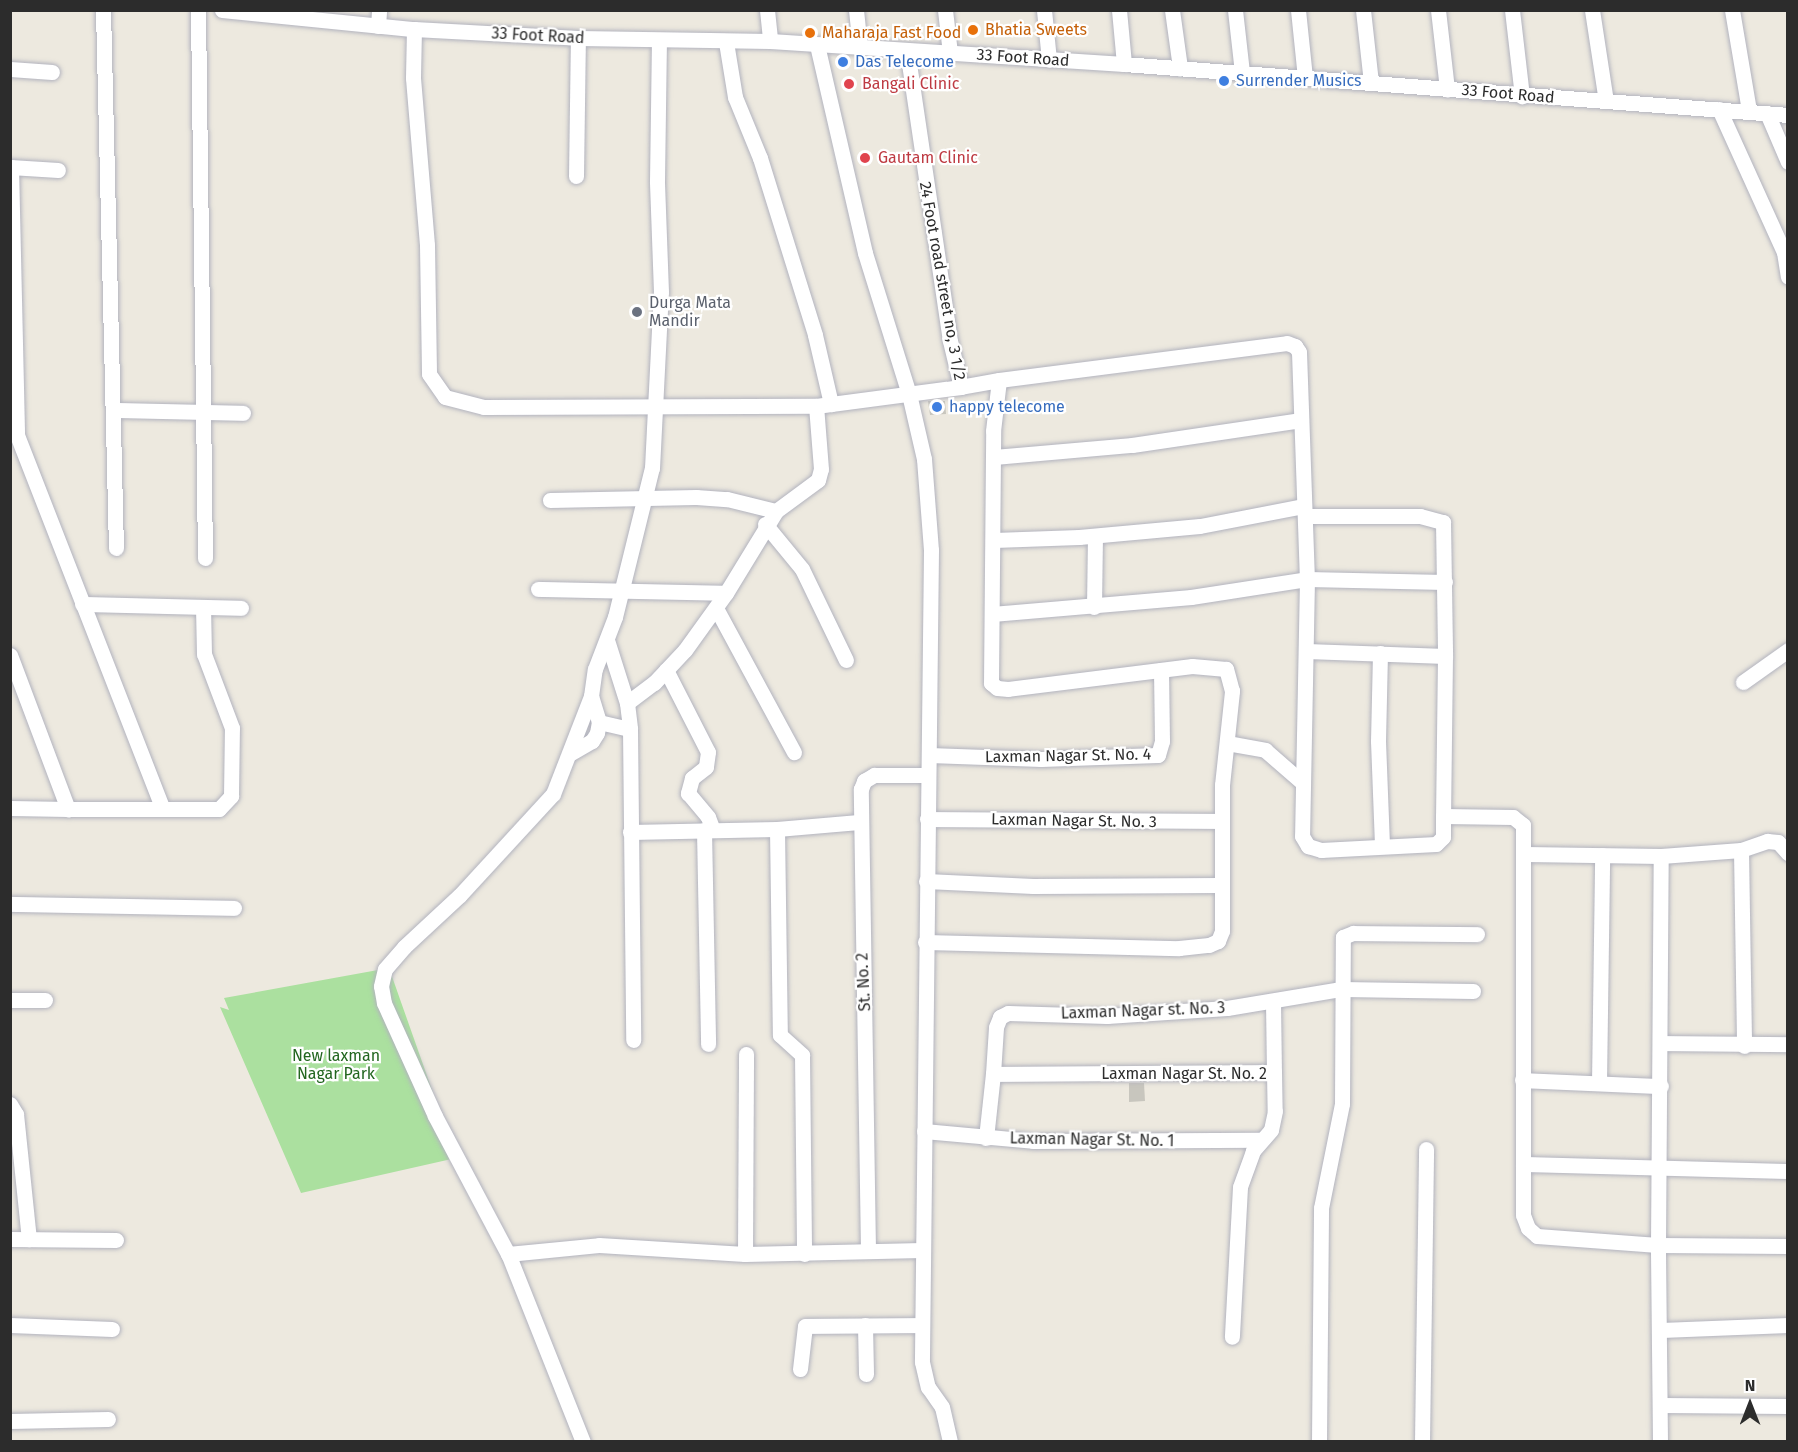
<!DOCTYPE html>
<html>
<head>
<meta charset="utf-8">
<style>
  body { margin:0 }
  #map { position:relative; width:1798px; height:1452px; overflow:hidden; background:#ede9df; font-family:"Fira Sans",sans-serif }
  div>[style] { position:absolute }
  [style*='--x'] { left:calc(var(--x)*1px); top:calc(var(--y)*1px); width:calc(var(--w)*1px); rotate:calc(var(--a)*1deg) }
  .green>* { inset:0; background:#abe09f }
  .building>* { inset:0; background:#c8c6be }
  .roads { filter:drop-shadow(0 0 2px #b2b3be) drop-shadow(0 0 2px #b2b3be) }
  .minor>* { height:15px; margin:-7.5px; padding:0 7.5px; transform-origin:7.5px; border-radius:7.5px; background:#fff }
  .dots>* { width:16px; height:16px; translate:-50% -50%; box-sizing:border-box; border:3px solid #fff; border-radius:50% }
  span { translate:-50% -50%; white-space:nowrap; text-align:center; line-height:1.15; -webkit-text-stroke:4.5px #fff; paint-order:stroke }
  .food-label { font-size:16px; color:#c56008 }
  .left { translate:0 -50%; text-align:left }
  .street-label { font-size:16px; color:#2c2c2c }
  .shop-label { font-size:16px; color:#366cbe }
  .health-label { font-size:16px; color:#be3a42 }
  .worship-label { font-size:16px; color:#5b616d }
  .park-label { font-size:16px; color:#22661f }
  .frame { position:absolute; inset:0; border:12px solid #2c2c2c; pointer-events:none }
  .north { position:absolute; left:1720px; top:1374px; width:60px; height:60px; -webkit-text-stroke:4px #fff; paint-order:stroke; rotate:0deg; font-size:16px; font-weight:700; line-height:24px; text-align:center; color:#2c2c2c }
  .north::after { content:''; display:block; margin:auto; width:21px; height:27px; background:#2c2c2c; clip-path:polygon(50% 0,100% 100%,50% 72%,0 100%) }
</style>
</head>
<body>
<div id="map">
  <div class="green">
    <i style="clip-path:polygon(389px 968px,456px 1158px,301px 1193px,220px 1007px,229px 1010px,224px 998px)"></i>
  </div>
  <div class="building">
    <i style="clip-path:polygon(928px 401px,945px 401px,946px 414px,930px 415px)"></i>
    <i style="clip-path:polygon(1129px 1083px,1144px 1083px,1145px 1101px,1129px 1102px)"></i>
  </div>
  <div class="roads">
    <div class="minor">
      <i style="--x:103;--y:10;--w:538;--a:88.62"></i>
      <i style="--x:198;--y:10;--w:548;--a:89.27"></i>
      <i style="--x:222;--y:10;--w:193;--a:5.7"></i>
      <i style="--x:414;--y:29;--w:164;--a:3.1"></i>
      <i style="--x:578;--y:38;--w:192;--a:0.9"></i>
      <i style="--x:770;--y:41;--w:355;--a:3.7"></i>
      <i style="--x:1124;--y:64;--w:666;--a:4.39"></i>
      <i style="--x:767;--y:10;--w:31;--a:84"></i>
      <i style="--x:856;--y:10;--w:37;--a:84"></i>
      <i style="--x:945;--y:10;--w:43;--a:83.4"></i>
      <i style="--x:1044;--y:10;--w:50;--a:84.3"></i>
      <i style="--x:1119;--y:10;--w:54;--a:84.7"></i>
      <i style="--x:1172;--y:10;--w:59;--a:82.1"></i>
      <i style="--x:1235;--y:10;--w:62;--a:83.6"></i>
      <i style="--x:1298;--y:10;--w:68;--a:84.1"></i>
      <i style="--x:1363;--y:10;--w:73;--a:83.7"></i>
      <i style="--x:1438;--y:10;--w:80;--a:83.5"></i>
      <i style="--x:1512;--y:10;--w:87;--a:83.4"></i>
      <i style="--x:1592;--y:10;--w:92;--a:81.3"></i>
      <i style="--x:1732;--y:10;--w:102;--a:80.4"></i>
      <i style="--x:378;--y:26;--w:16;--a:-86"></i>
      <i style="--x:414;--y:29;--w:49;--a:91.2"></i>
      <i style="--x:413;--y:78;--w:168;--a:85.2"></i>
      <i style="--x:427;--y:245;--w:129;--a:89.1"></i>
      <i style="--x:429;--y:374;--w:28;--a:55"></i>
      <i style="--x:445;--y:397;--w:40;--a:14.4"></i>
      <i style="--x:484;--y:407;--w:332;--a:-0.2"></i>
      <i style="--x:816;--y:406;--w:146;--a:-7.5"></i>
      <i style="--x:961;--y:387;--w:47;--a:-103.4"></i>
      <i style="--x:950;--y:341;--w:293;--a:-98.4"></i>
      <i style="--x:726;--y:42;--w:56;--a:80.7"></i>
      <i style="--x:735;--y:97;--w:66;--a:67.7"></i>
      <i style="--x:760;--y:158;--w:185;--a:72.7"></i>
      <i style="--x:815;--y:335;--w:71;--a:76.9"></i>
      <i style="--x:817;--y:45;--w:213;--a:77"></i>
      <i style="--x:865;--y:253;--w:148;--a:72.7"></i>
      <i style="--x:909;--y:394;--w:67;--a:77"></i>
      <i style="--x:924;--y:459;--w:91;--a:85.6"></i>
      <i style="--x:931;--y:550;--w:812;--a:90.64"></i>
      <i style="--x:922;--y:1362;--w:26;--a:77"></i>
      <i style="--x:928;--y:1387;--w:24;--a:55"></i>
      <i style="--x:942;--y:1407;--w:36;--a:77"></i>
      <i style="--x:10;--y:69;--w:42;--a:4.1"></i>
      <i style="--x:1719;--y:109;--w:157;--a:65.6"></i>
      <i style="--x:1784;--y:252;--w:25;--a:81"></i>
      <i style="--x:1767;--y:113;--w:53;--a:66.8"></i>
      <i style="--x:10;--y:167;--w:48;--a:3.6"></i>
      <i style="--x:11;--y:167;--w:268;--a:88.7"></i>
      <i style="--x:17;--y:435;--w:401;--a:68.7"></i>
      <i style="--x:576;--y:176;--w:138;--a:-89.2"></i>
      <i style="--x:999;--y:380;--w:290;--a:-7.3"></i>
      <i style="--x:1287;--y:343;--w:9;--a:21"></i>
      <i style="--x:1295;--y:346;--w:7;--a:56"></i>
      <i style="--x:1299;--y:352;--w:227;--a:88"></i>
      <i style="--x:1307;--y:579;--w:257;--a:91.1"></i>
      <i style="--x:1302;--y:836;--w:12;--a:59"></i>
      <i style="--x:1308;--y:846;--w:14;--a:17"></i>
      <i style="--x:1321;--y:850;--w:115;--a:-3"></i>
      <i style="--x:1436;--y:844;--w:10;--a:-45"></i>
      <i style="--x:1443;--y:837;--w:21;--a:-90"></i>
      <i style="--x:1443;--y:816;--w:70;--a:0.8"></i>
      <i style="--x:1513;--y:817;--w:13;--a:39"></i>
      <i style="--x:1523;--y:825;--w:390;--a:90"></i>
      <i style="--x:1523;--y:1215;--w:14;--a:69"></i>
      <i style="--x:1528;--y:1228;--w:12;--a:42"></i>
      <i style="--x:1537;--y:1236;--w:121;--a:4.3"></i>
      <i style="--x:1658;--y:1245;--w:130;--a:0.4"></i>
      <i style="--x:114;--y:410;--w:129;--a:1.3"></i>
      <i style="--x:994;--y:457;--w:139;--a:-5"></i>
      <i style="--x:1132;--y:445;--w:171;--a:-8.4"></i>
      <i style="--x:550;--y:500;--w:146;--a:-1.2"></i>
      <i style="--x:696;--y:497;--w:31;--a:4"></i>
      <i style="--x:727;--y:499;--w:50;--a:13.8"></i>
      <i style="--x:1306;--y:516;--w:114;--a:0"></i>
      <i style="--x:1420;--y:516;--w:24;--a:15"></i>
      <i style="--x:1443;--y:522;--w:134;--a:89.1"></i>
      <i style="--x:765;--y:524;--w:58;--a:50.6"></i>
      <i style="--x:802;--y:569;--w:101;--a:64.2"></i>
      <i style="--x:994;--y:540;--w:85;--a:-2"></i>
      <i style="--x:1079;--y:537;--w:121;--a:-5.2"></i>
      <i style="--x:1200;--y:526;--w:106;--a:-10.9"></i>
      <i style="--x:538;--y:589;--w:188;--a:1.2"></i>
      <i style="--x:82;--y:604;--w:159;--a:1.4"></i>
      <i style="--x:1094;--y:607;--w:71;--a:-89.2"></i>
      <i style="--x:716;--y:608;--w:164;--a:61.6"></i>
      <i style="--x:992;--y:614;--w:200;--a:-4.9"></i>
      <i style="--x:1191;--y:597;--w:117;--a:-8.8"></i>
      <i style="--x:1307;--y:579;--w:138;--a:1.2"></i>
      <i style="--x:607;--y:640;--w:66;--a:72.4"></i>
      <i style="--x:627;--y:703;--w:26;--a:83"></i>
      <i style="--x:630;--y:729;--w:311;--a:89.4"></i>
      <i style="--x:1307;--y:651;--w:138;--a:2.1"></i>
      <i style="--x:1445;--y:656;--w:160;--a:90.7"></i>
      <i style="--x:1380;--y:653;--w:88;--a:91.3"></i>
      <i style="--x:1378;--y:741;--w:105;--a:87.8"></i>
      <i style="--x:10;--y:655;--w:165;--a:69.4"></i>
      <i style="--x:68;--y:809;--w:151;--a:0"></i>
      <i style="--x:219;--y:809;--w:18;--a:-47"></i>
      <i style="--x:231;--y:796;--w:68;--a:-89.2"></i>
      <i style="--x:232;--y:728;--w:79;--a:-110.7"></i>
      <i style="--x:204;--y:654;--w:47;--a:-91.2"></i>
      <i style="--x:666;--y:670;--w:92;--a:62.9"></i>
      <i style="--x:708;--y:752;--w:15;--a:98"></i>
      <i style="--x:706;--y:767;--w:18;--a:142"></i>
      <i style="--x:692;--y:778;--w:16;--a:105"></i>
      <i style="--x:688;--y:793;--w:31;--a:50"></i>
      <i style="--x:708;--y:817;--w:14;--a:69"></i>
      <i style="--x:1743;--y:682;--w:55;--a:-35.4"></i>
      <i style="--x:627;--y:703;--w:34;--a:-37"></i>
      <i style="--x:654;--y:683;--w:45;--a:-46.8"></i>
      <i style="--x:685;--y:650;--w:70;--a:-54.3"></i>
      <i style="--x:726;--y:593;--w:96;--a:-58.6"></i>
      <i style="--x:776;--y:511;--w:52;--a:-36.4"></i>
      <i style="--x:818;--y:480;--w:11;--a:-75"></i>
      <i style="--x:821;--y:469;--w:63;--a:-94.5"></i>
      <i style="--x:599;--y:722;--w:32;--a:13"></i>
      <i style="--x:1227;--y:743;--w:39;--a:10"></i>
      <i style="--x:1265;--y:750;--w:50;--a:41"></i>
      <i style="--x:571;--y:753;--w:24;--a:-30"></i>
      <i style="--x:592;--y:741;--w:9;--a:-58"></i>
      <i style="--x:597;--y:733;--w:11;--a:-80"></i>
      <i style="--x:599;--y:722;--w:27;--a:-107"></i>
      <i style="--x:591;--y:696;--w:27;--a:-82"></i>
      <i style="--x:595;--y:669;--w:56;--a:-69"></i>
      <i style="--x:615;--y:617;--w:154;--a:-76.1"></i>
      <i style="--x:652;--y:468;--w:176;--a:-87.1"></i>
      <i style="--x:661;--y:292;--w:111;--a:-92.1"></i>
      <i style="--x:657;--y:181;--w:141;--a:-89.2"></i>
      <i style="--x:929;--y:755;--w:112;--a:2"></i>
      <i style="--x:1041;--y:759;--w:117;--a:-2"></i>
      <i style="--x:1158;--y:755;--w:15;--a:-74"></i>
      <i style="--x:1162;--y:741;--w:71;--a:-90.8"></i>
      <i style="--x:10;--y:808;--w:58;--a:1"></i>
      <i style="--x:927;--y:819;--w:294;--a:0.4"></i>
      <i style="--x:777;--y:829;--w:206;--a:89.2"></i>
      <i style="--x:780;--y:1035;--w:30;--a:42"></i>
      <i style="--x:802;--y:1055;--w:199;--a:89.4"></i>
      <i style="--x:704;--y:830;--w:214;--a:88.9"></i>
      <i style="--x:630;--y:832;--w:147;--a:-1.2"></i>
      <i style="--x:777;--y:829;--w:82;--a:-4.9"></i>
      <i style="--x:1741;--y:850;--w:196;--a:89.1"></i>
      <i style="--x:1525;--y:854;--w:136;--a:0.8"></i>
      <i style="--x:1661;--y:856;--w:80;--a:-4.3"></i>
      <i style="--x:1741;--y:850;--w:28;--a:-19"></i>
      <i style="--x:1767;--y:841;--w:11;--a:5"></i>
      <i style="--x:1778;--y:842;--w:15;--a:48"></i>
      <i style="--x:926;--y:881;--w:107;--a:2.7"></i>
      <i style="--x:1033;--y:886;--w:187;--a:-0.3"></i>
      <i style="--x:10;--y:904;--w:224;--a:1"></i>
      <i style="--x:925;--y:942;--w:254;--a:1.4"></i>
      <i style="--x:1179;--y:948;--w:30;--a:-6"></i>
      <i style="--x:1209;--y:945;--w:10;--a:-24"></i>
      <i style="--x:1218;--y:941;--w:11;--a:-68"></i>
      <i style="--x:1222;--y:931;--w:146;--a:-90"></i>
      <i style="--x:1222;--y:785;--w:95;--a:-83.9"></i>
      <i style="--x:1232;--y:691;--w:23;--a:-105"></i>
      <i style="--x:1226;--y:669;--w:34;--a:-175"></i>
      <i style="--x:1192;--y:666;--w:185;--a:172.9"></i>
      <i style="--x:1008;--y:689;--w:11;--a:-175"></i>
      <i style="--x:997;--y:688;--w:8;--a:-140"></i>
      <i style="--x:991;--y:683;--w:252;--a:-89.5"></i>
      <i style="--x:993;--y:431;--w:51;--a:-83.3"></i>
      <i style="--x:999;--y:380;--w:39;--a:170"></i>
      <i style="--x:10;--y:1000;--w:35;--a:0"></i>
      <i style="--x:1273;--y:1002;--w:70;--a:89.2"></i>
      <i style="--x:1662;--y:1043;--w:126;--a:0.5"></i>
      <i style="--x:993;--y:1074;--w:47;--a:-86.3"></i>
      <i style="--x:996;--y:1027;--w:11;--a:-68"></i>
      <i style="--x:1000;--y:1017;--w:9;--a:-27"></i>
      <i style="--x:1008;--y:1013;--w:99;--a:1.7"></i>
      <i style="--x:1107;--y:1016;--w:120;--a:-3.8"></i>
      <i style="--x:1227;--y:1008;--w:116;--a:-9.5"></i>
      <i style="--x:1341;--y:989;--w:132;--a:0.9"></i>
      <i style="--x:1522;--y:1080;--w:139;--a:2.5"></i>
      <i style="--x:1599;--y:1083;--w:228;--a:-89.2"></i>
      <i style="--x:10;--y:1104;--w:12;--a:59"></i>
      <i style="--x:16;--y:1114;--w:126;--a:84.1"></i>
      <i style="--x:924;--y:1131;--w:109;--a:5.2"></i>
      <i style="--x:1033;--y:1141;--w:228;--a:-0.3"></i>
      <i style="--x:986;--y:1138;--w:64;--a:-83.8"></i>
      <i style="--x:993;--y:1074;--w:281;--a:-0.4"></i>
      <i style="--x:1274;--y:1072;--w:39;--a:89"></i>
      <i style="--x:1275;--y:1111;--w:19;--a:102"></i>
      <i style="--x:1271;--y:1130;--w:28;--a:131"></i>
      <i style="--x:1253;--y:1151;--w:38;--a:110"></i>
      <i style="--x:1240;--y:1187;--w:150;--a:93.1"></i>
      <i style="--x:1523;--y:1164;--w:265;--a:1.5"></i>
      <i style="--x:10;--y:1239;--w:106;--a:0.5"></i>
      <i style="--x:868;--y:1250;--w:461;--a:-90.9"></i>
      <i style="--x:861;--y:789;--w:9;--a:-69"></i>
      <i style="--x:864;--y:781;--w:12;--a:-31"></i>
      <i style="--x:874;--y:775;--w:54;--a:0"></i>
      <i style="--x:508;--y:1254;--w:156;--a:-117.9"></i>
      <i style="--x:435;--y:1116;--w:124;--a:-114.3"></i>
      <i style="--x:384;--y:1003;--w:17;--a:-100"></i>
      <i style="--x:381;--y:986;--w:17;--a:-77"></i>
      <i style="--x:385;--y:969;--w:29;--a:-49"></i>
      <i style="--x:404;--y:947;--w:76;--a:-42.9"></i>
      <i style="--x:460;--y:895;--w:137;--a:-47.4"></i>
      <i style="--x:553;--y:794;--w:105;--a:-68.8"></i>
      <i style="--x:745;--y:1254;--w:200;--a:-89.7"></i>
      <i style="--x:10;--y:1325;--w:102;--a:2.2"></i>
      <i style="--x:865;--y:1325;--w:49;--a:88.8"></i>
      <i style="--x:1661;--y:1330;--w:127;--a:-2.3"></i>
      <i style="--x:800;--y:1369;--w:43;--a:-83.4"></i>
      <i style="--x:805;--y:1326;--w:117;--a:-0.5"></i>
      <i style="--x:1661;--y:1405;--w:127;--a:0.5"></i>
      <i style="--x:10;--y:1421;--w:98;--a:-1.2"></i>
      <i style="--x:583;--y:1442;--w:202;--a:-111.7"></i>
      <i style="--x:508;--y:1254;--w:91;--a:-5.6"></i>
      <i style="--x:599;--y:1245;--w:146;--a:3.5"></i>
      <i style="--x:745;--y:1254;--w:177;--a:-1.3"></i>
      <i style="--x:1319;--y:1442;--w:234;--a:-89.5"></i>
      <i style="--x:1321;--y:1208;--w:106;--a:-78.6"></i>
      <i style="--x:1342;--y:1104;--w:167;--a:-89.7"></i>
      <i style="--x:1343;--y:937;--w:11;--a:-22"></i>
      <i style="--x:1353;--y:933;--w:124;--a:0.5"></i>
      <i style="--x:1422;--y:1442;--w:293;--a:-89.2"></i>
      <i style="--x:1660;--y:1442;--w:197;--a:-90.6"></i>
      <i style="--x:1658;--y:1245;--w:389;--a:-89.6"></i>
    </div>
  </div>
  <div class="dots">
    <i style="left:973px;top:30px;background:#e8710a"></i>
    <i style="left:810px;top:33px;background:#e8710a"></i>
    <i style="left:843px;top:62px;background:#3f7fe0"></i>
    <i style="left:1224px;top:81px;background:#3f7fe0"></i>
    <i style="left:849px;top:84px;background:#e0444e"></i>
    <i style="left:865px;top:158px;background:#e0444e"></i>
    <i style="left:637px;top:312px;background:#6b7280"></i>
    <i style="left:937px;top:407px;background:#3f7fe0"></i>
  </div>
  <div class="food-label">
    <span class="left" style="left:985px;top:30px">Bhatia Sweets</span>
    <span class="left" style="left:822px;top:33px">Maharaja Fast Food</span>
  </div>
  <div class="street-label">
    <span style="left:538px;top:36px;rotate:3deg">33 Foot Road</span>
    <span style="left:1023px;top:58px;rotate:4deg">33 Foot Road</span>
    <span style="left:1508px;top:94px;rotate:5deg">33 Foot Road</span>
    <span style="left:942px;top:281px;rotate:80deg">24 Foot road street no, 3 1/2</span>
    <span style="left:1068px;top:756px;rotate:-1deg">Laxman Nagar St. No. 4</span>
    <span style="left:1074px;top:821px;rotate:1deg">Laxman Nagar St. No. 3</span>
    <span style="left:864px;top:982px;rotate:-93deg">St. No. 2</span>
    <span style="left:1143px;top:1011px;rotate:-2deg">Laxman Nagar st. No. 3</span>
    <span style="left:1184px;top:1074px">Laxman Nagar St. No. 2</span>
    <span style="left:1092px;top:1140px;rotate:1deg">Laxman Nagar St. No. 1</span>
  </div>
  <div class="shop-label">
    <span class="left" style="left:855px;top:62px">Das Telecome</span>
    <span class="left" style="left:1236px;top:81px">Surrender Musics</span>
    <span class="left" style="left:949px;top:407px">happy telecome</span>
  </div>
  <div class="health-label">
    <span class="left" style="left:862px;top:84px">Bangali Clinic</span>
    <span class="left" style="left:878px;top:158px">Gautam Clinic</span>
  </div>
  <div class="worship-label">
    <span class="left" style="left:649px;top:312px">Durga Mata<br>Mandir</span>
  </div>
  <div class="park-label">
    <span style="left:336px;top:1065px">New laxman<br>Nagar Park</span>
  </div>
  <div class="frame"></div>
  <div class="north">N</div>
</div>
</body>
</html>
